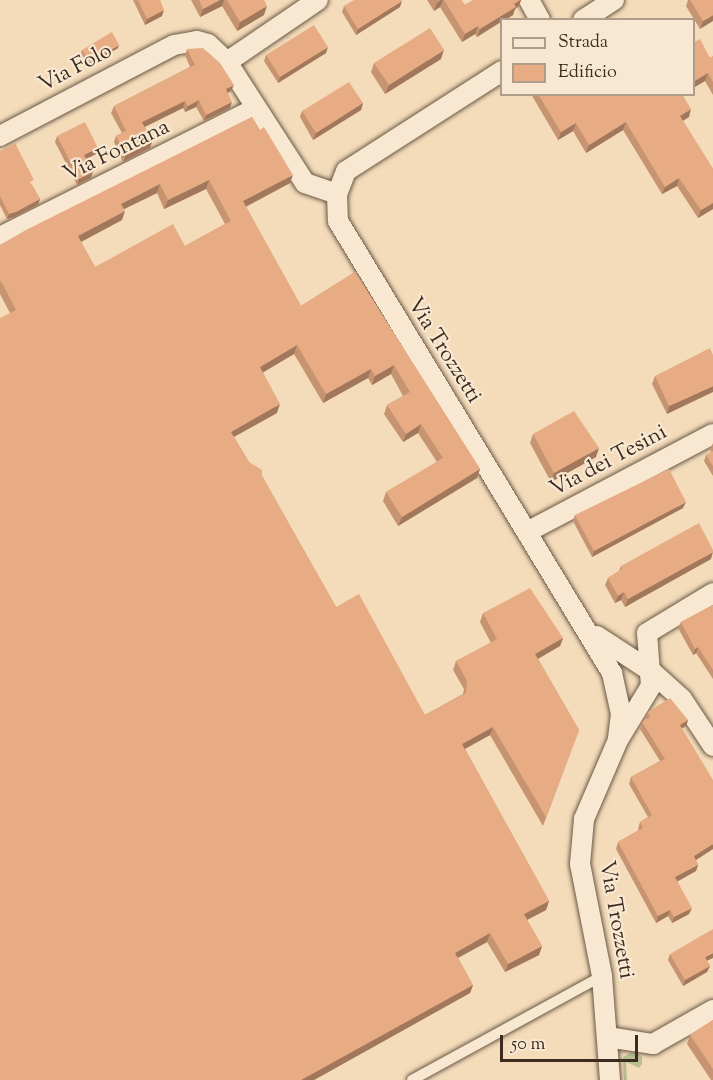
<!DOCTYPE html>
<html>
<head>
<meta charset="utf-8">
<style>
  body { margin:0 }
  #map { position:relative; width:713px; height:1080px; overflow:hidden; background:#f4dcba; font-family:"Sorts Mill Goudy",serif }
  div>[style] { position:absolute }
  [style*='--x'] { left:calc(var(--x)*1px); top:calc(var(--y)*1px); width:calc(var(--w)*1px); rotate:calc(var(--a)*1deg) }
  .green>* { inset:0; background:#bac090 }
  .roads { filter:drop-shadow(0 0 2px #6a5846) drop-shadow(0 0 2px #6a5846) }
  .service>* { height:10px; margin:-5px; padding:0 5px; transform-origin:5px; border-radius:5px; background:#f8e8d2 }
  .minor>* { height:20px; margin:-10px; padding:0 10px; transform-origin:10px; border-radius:10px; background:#f8e8d2 }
  .wall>* { inset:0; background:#c79471 }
  .shaded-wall>* { inset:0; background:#a2785c }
  .building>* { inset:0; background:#e7ac83 }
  span { translate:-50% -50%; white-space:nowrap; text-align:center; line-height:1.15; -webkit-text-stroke:4.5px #f8e8d2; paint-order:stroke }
  .street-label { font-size:22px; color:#3c2c1f }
  .legend { position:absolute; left:500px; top:18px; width:195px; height:78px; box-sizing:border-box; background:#f8e8d2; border:2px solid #ad9d8a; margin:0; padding:8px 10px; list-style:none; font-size:18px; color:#3c2c1f }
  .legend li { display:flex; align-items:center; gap:12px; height:30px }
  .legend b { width:30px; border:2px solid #ad9d8a }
  .scale { position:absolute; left:500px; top:1035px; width:138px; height:27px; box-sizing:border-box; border:3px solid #3c2c1f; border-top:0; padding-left:8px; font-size:18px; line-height:21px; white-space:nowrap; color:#3c2c1f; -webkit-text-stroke:4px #f8e8d2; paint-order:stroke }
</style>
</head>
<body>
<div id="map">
  <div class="green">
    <i style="clip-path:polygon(634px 1051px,642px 1057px,642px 1064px,639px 1068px,626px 1062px,627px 1080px,624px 1080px,623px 1057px)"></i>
  </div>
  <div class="roads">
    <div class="service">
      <i style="--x:412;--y:1080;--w:217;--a:-28.7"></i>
    </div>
    <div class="minor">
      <i style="--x:529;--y:0;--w:23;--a:61"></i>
      <i style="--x:583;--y:20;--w:37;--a:-33"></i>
      <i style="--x:227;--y:62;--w:110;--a:-34.3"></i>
      <i style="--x:502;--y:71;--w:185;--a:147.3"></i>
      <i style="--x:346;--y:171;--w:25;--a:111"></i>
      <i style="--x:337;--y:194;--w:27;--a:88"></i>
      <i style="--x:338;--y:221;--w:529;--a:58.78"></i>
      <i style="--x:612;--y:673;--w:42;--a:77.6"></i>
      <i style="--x:621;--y:714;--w:26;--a:97"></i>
      <i style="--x:0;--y:136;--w:196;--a:-27.6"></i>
      <i style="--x:174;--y:45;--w:23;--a:-10"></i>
      <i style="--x:197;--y:41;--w:11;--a:15"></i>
      <i style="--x:208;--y:44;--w:26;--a:43"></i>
      <i style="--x:227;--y:62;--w:144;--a:57.2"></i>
      <i style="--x:305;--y:183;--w:34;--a:19"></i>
      <i style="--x:0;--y:237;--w:285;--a:-26.7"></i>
      <i style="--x:527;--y:532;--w:210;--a:-27.8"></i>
      <i style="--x:597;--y:636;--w:66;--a:33.2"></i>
      <i style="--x:652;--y:672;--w:40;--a:42"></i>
      <i style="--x:682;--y:699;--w:56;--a:56.6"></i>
      <i style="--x:607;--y:1037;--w:47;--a:8.7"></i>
      <i style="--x:653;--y:1044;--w:69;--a:-29.5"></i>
      <i style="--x:610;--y:1080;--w:104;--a:-94.4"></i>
      <i style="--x:602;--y:976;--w:114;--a:-101.1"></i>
      <i style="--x:580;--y:864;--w:45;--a:-84.9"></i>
      <i style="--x:584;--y:819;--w:86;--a:-66.7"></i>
      <i style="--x:618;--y:740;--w:63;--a:-58.6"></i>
      <i style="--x:651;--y:686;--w:53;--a:-94.3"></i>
      <i style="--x:647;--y:633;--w:77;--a:-31.2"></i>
    </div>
  </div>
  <div class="wall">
    <i style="clip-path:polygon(133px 0,160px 0,162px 16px,145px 25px)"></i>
    <i style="clip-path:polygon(191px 0,264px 0,264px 15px,237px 31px,222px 6px,200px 17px)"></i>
    <i style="clip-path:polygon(427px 0,461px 0,465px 5px,473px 0,521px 0,519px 6px,515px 9px,513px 15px,505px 20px,501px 20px,477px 37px,475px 34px,462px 42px,440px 7px,434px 11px)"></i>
    <i style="clip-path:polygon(688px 0,713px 0,700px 29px,686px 6px)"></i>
    <i style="clip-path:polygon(344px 6px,400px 7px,356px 35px,342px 12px)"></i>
    <i style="clip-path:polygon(693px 43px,710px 58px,713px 56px,713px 95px,705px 81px,693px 88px)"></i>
    <i style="clip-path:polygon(118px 48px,88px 66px,81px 53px,82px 50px)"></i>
    <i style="clip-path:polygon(187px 49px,231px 91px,228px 93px,230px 108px,204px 121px,196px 107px,185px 112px,183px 108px,145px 127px,152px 142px,150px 148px,123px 162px,114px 142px,116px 136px,122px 133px,111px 113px,114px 106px,190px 67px,185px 55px)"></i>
    <i style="clip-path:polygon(326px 53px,278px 83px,264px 61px,266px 55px)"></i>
    <i style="clip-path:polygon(441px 59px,385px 94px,371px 72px,374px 63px)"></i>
    <i style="clip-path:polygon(531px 94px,682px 94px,689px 117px,683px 121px,713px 169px,713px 209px,698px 218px,677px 186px,662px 194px,623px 130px,586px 153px,573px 131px,558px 140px)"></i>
    <i style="clip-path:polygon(363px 103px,361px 110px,313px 140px,300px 117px,302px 111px)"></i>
    <i style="clip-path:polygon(evenodd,252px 117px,290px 183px,246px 207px,301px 306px,355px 272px,480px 469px,477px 478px,398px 526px,383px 501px,386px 492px,437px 462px,418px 433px,403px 442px,384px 414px,387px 405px,403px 396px,391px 374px,372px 385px,368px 378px,323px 403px,294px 354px,263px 372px,277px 413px,234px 437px,249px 462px,262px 476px,336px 607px,425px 715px,463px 694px,464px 689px,453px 670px,456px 661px,491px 643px,480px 622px,483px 613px,563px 638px,560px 646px,538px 659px,579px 730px,543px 826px,490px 735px,465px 749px,549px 901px,546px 910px,527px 920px,542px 946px,539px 955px,505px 972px,487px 942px,458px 958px,473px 985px,470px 993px,314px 1080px,0 1080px,10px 313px,0 294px,0 245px,252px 117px,206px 189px,225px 224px,185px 246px,95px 267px,81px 242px,122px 220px,124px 209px,157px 193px,164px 209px,206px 189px)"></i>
    <i style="clip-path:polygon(57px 136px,96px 154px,86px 159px,91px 178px,77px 185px,55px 142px)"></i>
    <i style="clip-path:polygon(0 151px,32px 185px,40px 199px,38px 205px,14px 217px,7px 219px,0 205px)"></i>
    <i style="clip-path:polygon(713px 355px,667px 414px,652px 384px,655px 376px)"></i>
    <i style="clip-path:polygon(533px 434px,596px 457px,551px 482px,530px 443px)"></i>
    <i style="clip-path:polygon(713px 443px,713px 476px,704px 461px,706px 455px,712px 452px,710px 450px)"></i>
    <i style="clip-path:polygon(683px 508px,592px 557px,573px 521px,575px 515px)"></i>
    <i style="clip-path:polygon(711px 559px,625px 607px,621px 600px,615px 603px,605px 585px,608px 578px,619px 571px,621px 566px)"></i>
    <i style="clip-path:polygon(713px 605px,713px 679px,696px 653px,693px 655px,678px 628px,681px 622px)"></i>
    <i style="clip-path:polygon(648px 712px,688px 720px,686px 726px,682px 728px,713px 849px,696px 860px,698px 865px,696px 871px,677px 881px,689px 914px,672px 923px,668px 916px,656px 923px,616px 849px,618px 842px,639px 830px,638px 829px,640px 822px,648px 817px,629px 784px,631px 777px,660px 761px,640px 729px,642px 722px,646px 720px,645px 718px)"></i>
    <i style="clip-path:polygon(670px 954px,707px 961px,710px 966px,707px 972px,683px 986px,668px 960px)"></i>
    <i style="clip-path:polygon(713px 1020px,713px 1080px,711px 1080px,687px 1044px,690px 1035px)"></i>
  </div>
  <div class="shaded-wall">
    <i style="clip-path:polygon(220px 0,224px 0,222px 6px,200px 17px,203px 9px)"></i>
    <i style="clip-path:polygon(441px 0,443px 0,440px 7px,434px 11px,437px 3px)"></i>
    <i style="clip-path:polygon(520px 0,521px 0,519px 6px,515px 9px,513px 15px,505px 20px,501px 20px,501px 22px,477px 37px,480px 29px)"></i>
    <i style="clip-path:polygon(402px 1px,400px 7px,356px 35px,358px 29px)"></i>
    <i style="clip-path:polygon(267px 6px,264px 15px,237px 31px,240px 22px)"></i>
    <i style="clip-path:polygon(164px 10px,162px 16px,145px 25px,147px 19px)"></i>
    <i style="clip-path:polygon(713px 15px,713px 21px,700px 29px,703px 21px)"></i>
    <i style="clip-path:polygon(478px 26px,475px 34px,462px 42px,465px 34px)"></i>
    <i style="clip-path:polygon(119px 45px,118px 48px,88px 66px,89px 63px)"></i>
    <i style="clip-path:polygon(328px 47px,326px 53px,278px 83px,280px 77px)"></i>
    <i style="clip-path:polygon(444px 50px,441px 59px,385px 94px,389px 85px)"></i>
    <i style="clip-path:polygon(708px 73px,705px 81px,693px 88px,693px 82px)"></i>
    <i style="clip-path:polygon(234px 85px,231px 91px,224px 95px,226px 89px)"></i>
    <i style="clip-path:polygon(199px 100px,196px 107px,185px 112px,188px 106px)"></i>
    <i style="clip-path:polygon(185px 101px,183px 108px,140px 129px,142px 122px)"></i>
    <i style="clip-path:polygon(232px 102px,230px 108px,204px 121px,206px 115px)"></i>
    <i style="clip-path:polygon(363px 103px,361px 110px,313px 140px,316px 133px)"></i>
    <i style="clip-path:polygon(691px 109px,689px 117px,677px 124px,680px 116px)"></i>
    <i style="clip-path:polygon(626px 122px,623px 130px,586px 153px,589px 145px)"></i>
    <i style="clip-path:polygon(576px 123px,573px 131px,558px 140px,561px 132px)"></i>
    <i style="clip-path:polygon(152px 142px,150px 148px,123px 162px,126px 155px)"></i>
    <i style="clip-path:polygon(98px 148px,96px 154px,82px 161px,84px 155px)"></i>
    <i style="clip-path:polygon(93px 172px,91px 178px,77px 185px,79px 179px)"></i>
    <i style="clip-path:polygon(293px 175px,290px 183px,239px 210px,243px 201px)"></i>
    <i style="clip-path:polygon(679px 178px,677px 186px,662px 194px,665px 187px)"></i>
    <i style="clip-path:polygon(209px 180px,206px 189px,164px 209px,168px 200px)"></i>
    <i style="clip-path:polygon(160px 184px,157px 193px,118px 212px,121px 204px)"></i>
    <i style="clip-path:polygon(40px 199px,38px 205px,14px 217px,7px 219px,9px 214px)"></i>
    <i style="clip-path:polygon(713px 203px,713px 209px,698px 218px,701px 210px)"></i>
    <i style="clip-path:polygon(125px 211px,122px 220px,75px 245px,78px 236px)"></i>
    <i style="clip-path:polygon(297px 345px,294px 354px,257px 376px,260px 367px)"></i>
    <i style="clip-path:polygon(394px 365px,391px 374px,372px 385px,375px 376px)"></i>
    <i style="clip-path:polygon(371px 369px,368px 378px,323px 403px,326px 394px)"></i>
    <i style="clip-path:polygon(713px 386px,713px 392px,667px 414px,669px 406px)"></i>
    <i style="clip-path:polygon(280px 404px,277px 413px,228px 440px,231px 432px)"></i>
    <i style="clip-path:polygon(421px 424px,418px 433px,403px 442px,406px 434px)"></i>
    <i style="clip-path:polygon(599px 448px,596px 457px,551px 482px,554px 473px)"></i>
    <i style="clip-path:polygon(480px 469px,477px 478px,398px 526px,402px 517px)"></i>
    <i style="clip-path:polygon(686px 502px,683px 508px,592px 557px,594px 551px)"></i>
    <i style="clip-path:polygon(713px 552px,711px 559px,625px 607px,628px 599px)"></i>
    <i style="clip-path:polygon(624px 592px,621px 600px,615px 603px,618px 596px)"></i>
    <i style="clip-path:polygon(563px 638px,560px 646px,532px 662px,535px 654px)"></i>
    <i style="clip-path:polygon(698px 647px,696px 653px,693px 655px,695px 649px)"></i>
    <i style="clip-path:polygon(688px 720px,686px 726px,677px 731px,680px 725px)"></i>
    <i style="clip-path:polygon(493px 727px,490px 735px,459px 752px,462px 744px)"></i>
    <i style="clip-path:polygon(713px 844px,713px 849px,691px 863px,694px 856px)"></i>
    <i style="clip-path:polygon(698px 865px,696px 871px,673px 884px,675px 877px)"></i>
    <i style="clip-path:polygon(549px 901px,546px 910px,521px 923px,524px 914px)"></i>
    <i style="clip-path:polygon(692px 908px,689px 914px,672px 923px,674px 917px)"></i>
    <i style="clip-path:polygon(670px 910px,668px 916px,656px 923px,658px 916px)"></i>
    <i style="clip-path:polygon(490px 933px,487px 942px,452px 961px,455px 953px)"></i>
    <i style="clip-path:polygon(542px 946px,539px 955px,505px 972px,508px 964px)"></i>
    <i style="clip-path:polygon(713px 953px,713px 958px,702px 963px,705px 957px)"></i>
    <i style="clip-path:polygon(710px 966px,707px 972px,683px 986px,685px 980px)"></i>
    <i style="clip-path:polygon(473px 985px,470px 993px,314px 1080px,301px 1080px)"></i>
  </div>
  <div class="building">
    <i style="clip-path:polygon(138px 0,160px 0,164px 10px,147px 19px)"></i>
    <i style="clip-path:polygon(199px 0,220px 0,203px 9px)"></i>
    <i style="clip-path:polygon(227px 0,264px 0,267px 6px,240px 22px)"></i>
    <i style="clip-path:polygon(354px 0,401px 0,402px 1px,358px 29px,344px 6px)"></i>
    <i style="clip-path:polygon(444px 0,461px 0,465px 5px,473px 0,520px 0,514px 4px,516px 7px,480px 29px,478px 26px,465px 34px)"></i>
    <i style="clip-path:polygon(690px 0,713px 0,713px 15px,703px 21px)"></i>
    <i style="clip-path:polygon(314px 25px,328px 47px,280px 77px,266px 55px)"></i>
    <i style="clip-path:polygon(430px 28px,444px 50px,389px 85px,374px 63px)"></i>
    <i style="clip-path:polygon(112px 32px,119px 45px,89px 63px,82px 50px)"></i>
    <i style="clip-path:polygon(700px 39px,710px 58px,713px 56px,713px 82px,708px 73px,693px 82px,693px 43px)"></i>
    <i style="clip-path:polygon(203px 48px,220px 63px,234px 85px,226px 89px,232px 102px,206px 115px,199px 100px,188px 106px,185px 101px,142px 122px,152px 142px,126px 155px,116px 136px,126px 131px,114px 106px,195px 65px,187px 49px)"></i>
    <i style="clip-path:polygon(349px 82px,363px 103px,316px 133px,302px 111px)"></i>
    <i style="clip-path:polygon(538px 94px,682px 94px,691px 109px,680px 116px,713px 169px,713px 203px,701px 210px,679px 178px,665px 187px,626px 122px,589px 145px,576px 123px,561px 132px)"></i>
    <i style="clip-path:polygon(evenodd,252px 117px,260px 130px,264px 127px,293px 175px,243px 201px,301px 306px,355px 272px,480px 469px,402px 517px,386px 492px,443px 458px,421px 424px,406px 434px,387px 405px,410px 392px,394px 365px,375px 376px,371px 369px,326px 394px,297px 345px,260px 367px,280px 404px,231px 432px,249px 462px,262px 470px,262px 476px,336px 607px,359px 594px,425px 715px,466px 693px,467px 681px,456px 661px,497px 639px,483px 613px,530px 588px,563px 638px,535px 654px,579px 730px,546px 817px,493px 727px,462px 744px,549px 901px,524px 914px,542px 946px,508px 964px,490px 933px,455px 953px,473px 985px,301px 1080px,0 1080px,0 318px,16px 310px,1px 281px,0 282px,0 245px,26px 230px,252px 117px,209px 180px,231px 221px,185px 246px,173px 224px,95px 267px,78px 236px,125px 211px,121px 204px,160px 184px,168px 200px,209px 180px)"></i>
    <i style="clip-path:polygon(85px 122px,98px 148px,84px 155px,93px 172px,79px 179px,57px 136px)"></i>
    <i style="clip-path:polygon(15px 143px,34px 180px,30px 182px,40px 199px,16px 212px,9px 214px,0 196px,0 151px)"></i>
    <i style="clip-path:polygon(710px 348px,713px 355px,713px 386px,669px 406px,655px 376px)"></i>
    <i style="clip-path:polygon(574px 411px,599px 448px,554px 473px,533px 434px)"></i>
    <i style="clip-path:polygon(713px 451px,713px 466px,706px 455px)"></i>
    <i style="clip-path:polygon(669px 469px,686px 502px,594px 551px,575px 515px)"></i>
    <i style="clip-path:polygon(699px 523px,713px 550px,713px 552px,628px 599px,624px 592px,618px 596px,608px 578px,622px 569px,621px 566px)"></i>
    <i style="clip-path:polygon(713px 605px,713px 670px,698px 647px,695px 649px,681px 622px)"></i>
    <i style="clip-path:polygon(670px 698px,688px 720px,680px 725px,713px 780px,713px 844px,694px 856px,698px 865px,675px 877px,692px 908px,674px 917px,670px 910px,658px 916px,618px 842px,643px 828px,640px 822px,652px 815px,631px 777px,665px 759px,642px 722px,650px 717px,648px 712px)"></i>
    <i style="clip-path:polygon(713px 929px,713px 953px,705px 957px,710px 966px,685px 980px,670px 954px)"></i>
    <i style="clip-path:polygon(713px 1020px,713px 1069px,690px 1035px)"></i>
  </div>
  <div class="street-label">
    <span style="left:76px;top:69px;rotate:-28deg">Via Folo</span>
    <span style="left:117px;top:152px;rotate:-26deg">Via Fontana</span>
    <span style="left:443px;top:351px;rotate:58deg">Via Trozzetti</span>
    <span style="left:609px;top:462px;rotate:-28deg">Via dei Tesini</span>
    <span style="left:615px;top:920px;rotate:80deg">Via Trozzetti</span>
  </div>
  <ul class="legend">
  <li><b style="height:8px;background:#f8e8d2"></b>Strada</li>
  <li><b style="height:16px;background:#e7ac83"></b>Edificio</li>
  </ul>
  <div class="scale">50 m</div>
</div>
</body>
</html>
